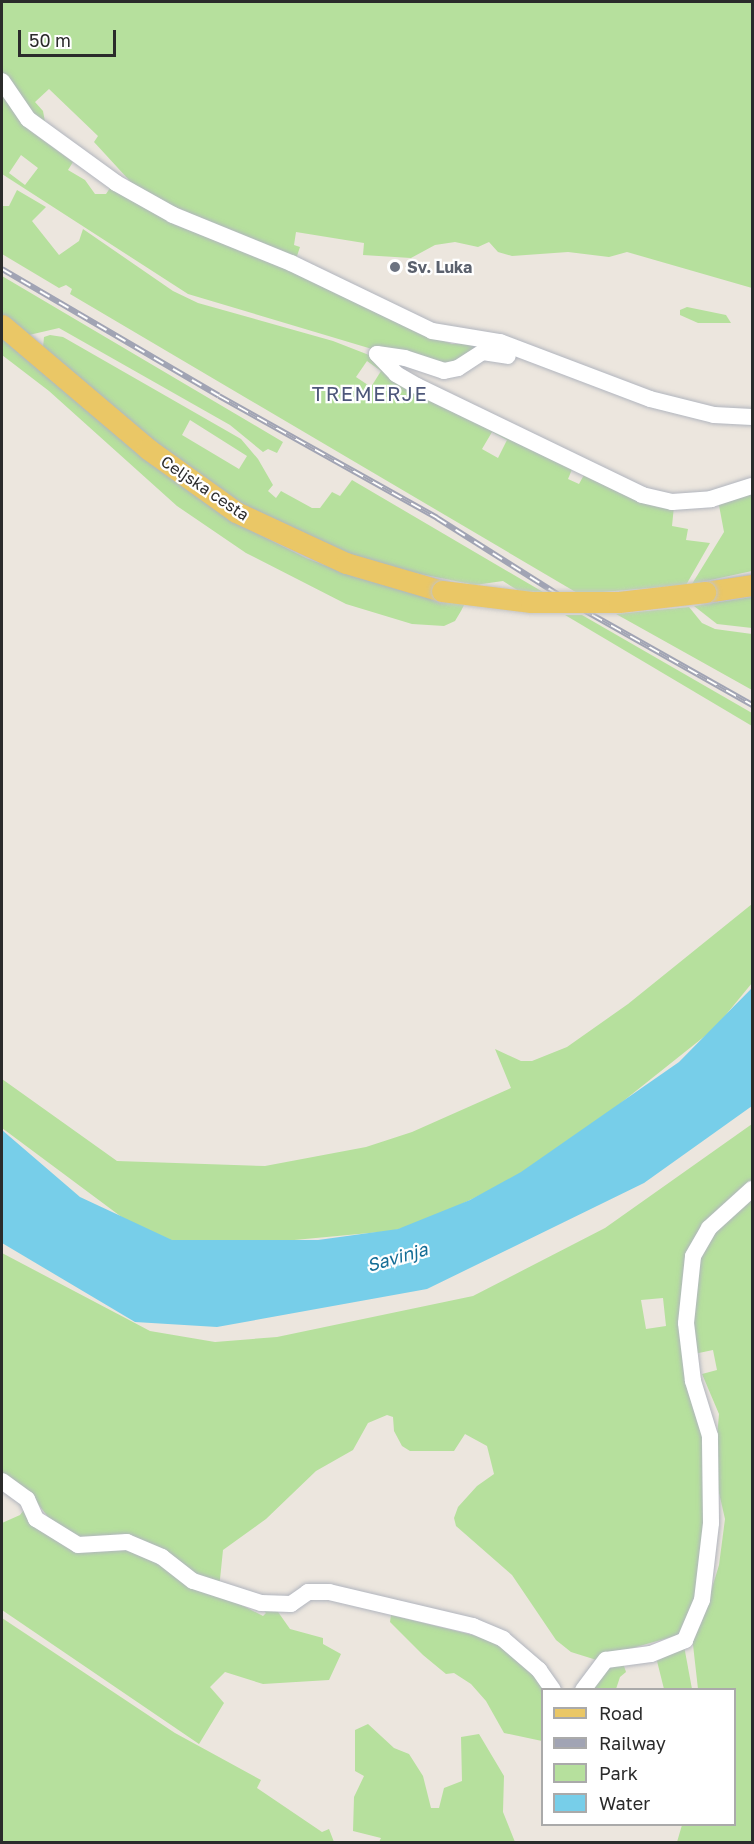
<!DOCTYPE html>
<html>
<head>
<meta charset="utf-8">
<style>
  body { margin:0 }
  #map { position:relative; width:754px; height:1844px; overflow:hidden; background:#ece6de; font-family:"Golos Text",sans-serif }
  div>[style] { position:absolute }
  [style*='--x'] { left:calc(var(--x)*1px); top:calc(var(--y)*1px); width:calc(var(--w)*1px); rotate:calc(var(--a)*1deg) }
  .green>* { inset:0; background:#b6e09d }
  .water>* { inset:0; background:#77cee9 }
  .roads { filter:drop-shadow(0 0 2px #b1b5be) drop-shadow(0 0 2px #b1b5be) }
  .minor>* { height:16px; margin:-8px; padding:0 8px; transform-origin:8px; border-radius:8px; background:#fff }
  .major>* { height:21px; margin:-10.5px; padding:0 10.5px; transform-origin:10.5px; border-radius:10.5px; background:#eac766 }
  .rail>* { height:6px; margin-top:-3px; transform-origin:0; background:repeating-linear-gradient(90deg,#fff 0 11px,#a1a4b4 0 22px); box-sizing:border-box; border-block:2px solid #a1a4b4 }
  .bridges { filter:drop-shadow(0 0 2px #c4c4c4) drop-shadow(0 0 2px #c4c4c4) }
  .major-bridge>* { height:21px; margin:-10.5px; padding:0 10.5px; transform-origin:10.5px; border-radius:10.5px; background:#eac766 }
  .dots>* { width:16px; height:16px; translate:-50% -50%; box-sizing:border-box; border:3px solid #fff; border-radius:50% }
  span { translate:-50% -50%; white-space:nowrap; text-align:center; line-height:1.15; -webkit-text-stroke:4.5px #fff; paint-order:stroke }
  .worship-label { font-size:16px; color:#5b616d; font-weight:700 }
  .left { translate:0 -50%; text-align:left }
  .street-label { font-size:16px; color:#2b2b2b }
  .water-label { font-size:18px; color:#146d96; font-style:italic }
  .quarter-label { font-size:20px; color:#4d577a; letter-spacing:1.5px }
  .frame { position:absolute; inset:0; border:3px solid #2b2b2b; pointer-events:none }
  .legend { position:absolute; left:541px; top:1688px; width:195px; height:138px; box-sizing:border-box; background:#fff; border:2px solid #aaa; margin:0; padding:8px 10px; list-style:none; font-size:18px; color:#2b2b2b }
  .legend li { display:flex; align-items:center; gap:12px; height:30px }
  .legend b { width:30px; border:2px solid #aaa }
  .scale { position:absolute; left:18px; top:30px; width:98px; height:27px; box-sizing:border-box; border:3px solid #2b2b2b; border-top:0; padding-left:8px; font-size:18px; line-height:21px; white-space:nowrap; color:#2b2b2b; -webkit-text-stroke:4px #fff; paint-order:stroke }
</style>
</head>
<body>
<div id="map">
  <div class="green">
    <i style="clip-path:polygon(2px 2px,752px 2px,752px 288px,627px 252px,609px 257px,568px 252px,512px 256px,498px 252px,489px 242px,478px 247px,455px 242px,435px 245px,411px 258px,363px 255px,364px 243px,296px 232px,294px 245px,300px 247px,296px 259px,140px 192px,94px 142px,98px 136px,49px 89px,35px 102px,43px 111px,45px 122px,42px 126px,2px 72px)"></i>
    <i style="clip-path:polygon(evenodd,2px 92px,32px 132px,73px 162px,68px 170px,85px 180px,95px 194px,106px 194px,110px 188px,173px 224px,280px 265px,407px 327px,452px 344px,480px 344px,451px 367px,382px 352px,188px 294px,2px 174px,2px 92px,21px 155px,38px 168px,25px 185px,9px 173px,21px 155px)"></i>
    <i style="clip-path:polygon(evenodd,17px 190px,46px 207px,32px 221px,59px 255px,79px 241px,83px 229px,173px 291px,198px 303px,333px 341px,369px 355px,573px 467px,568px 479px,579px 484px,585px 473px,674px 506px,672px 526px,688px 529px,686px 540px,710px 543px,686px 585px,579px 594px,70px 294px,72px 289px,66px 285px,59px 288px,2px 254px,2px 206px,9px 206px,17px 190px,367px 361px,381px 371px,371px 387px,356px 377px,367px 361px,17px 190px,492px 432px,507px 440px,498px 458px,482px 449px,492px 432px)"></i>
    <i style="clip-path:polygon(2px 276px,283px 442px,277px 453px,268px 449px,263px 452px,230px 425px,59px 328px,29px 335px,2px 316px)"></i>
    <i style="clip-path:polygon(687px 307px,726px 315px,731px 323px,698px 323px,680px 315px,680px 310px)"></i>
    <i style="clip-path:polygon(evenodd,50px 335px,63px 337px,241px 439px,258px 459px,273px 485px,268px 491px,276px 498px,281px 491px,312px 508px,320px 508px,332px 492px,340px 496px,352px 480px,543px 592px,519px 591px,503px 581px,475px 585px,406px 571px,354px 556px,248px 508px,170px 455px,43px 347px,44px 337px,50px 335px,190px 420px,247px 456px,239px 469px,182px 435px,190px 420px)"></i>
    <i style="clip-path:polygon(2px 338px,152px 464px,232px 521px,306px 558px,355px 577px,464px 605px,461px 611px,455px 621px,444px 626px,412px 624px,346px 604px,246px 553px,177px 506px,49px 391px,2px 355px)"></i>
    <i style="clip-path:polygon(752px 489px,752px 571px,692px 584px,724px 532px,718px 500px)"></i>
    <i style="clip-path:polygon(752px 597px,752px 628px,717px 624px,694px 606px)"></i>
    <i style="clip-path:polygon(689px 607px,702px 623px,715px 629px,752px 634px,752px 690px,616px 614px)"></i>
    <i style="clip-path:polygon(565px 615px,582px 615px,752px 713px,752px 726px)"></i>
    <i style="clip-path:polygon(752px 904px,752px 983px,715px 1028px,543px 1165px,422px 1223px,391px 1231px,252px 1244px,165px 1240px,135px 1227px,2px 1128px,2px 1079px,117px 1161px,265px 1166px,366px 1147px,412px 1132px,511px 1088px,495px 1049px,521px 1061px,532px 1061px,567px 1047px,628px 1004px)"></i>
    <i style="clip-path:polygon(evenodd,752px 1124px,752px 1182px,721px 1211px,683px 1286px,703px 1399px,703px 1584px,682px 1634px,629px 1649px,603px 1662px,571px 1652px,556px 1640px,512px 1575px,456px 1526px,454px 1518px,458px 1507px,477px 1486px,494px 1474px,487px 1446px,465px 1434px,454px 1451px,410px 1451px,402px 1446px,394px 1431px,393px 1417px,387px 1415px,368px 1423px,353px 1450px,316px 1471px,266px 1519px,223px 1550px,219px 1589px,153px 1549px,76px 1538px,55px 1526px,28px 1491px,2px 1474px,2px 1253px,150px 1331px,215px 1342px,277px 1337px,473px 1296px,605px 1228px,752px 1124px,663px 1298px,666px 1326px,646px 1329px,641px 1300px,663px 1298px)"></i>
    <i style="clip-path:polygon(752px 1197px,752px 1842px,677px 1842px,682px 1825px,734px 1824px,734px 1690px,698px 1689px,692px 1636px,701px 1624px,719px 1565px,725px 1519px,714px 1471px,719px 1414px,702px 1374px,717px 1370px,713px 1350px,694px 1354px,690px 1331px,695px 1272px,709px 1237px)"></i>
    <i style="clip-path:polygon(27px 1506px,50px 1535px,141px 1553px,263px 1616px,266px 1613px,262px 1609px,276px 1609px,290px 1629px,323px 1638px,323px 1644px,341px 1654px,329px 1680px,263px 1684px,225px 1672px,210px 1687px,224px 1703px,199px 1744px,2px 1610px,2px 1523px,20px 1515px)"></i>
    <i style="clip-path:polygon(391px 1615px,493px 1640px,548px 1689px,542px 1690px,542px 1741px,504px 1733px,486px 1701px,471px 1684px,454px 1673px,446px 1674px,423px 1655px,390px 1622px)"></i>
    <i style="clip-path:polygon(2px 1618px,175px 1733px,261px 1780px,257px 1788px,322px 1832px,329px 1829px,334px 1842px,2px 1842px)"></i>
    <i style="clip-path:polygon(684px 1646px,692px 1689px,664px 1689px,657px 1661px)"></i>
    <i style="clip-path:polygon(623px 1663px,626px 1672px,620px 1677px,616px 1689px,592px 1690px,611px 1666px)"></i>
    <i style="clip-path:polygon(368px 1724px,394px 1748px,409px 1754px,423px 1776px,431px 1808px,439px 1808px,444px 1788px,462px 1781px,461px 1737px,479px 1734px,504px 1776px,503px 1812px,515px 1842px,379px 1842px,381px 1838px,353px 1831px,354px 1797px,364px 1776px,355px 1771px,355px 1730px)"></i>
  </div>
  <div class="water">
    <i style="clip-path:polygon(752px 988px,752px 1106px,644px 1183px,427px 1289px,217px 1327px,135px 1322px,2px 1243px,2px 1130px,80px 1197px,172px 1240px,318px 1240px,398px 1229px,470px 1200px,521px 1172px,679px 1062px)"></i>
  </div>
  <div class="roads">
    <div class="minor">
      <i style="--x:2;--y:81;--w:46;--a:55.6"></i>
      <i style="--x:28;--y:119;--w:109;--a:36"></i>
      <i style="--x:116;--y:183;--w:65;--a:29.3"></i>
      <i style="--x:173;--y:215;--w:127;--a:22.1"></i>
      <i style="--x:291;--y:263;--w:157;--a:25.7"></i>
      <i style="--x:432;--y:331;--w:69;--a:9.2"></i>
      <i style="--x:500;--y:342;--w:160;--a:20.8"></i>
      <i style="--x:650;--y:399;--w:66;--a:14"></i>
      <i style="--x:714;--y:415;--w:38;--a:3"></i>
      <i style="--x:377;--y:354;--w:28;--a:46"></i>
      <i style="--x:396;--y:374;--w:24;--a:30"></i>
      <i style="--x:417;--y:386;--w:250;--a:25.8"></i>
      <i style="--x:642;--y:495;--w:31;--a:13"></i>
      <i style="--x:672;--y:502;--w:39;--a:-4"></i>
      <i style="--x:711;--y:499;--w:43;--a:-17.6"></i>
      <i style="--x:377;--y:354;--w:28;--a:8"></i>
      <i style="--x:405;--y:358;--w:41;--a:18.4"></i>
      <i style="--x:444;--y:371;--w:14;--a:-12"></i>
      <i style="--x:458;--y:368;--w:30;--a:-33"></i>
      <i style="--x:483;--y:352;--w:25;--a:9"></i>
      <i style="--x:2;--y:1481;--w:31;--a:36"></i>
      <i style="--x:27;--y:1499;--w:22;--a:66"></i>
      <i style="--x:36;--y:1519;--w:49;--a:31.8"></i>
      <i style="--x:78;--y:1545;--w:49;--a:-3.5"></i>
      <i style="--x:127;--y:1542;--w:38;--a:23"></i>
      <i style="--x:162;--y:1557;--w:39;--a:38"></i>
      <i style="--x:193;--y:1581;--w:71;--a:17.9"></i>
      <i style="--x:261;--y:1603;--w:30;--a:2"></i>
      <i style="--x:291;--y:1604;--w:21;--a:-35"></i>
      <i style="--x:308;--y:1592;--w:21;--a:0"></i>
      <i style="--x:329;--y:1592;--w:148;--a:13.3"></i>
      <i style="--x:473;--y:1626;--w:33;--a:23"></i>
      <i style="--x:503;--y:1639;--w:48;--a:40.7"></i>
      <i style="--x:539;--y:1670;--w:24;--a:55"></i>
      <i style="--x:583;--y:1690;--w:38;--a:-53"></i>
      <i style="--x:606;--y:1660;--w:45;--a:-7.6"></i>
      <i style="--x:651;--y:1654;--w:37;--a:-22"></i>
      <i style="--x:685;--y:1640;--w:43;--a:-67"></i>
      <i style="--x:702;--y:1600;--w:78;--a:-83.3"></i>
      <i style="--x:711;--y:1523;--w:87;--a:-90.7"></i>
      <i style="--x:710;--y:1436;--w:58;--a:-107.2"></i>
      <i style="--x:693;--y:1381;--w:58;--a:-96.9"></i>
      <i style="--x:686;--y:1323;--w:67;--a:-84"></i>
      <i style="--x:693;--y:1256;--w:32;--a:-60"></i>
      <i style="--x:709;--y:1228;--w:58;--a:-42.2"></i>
    </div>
    <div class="major">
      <i style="--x:2;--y:325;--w:192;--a:40.3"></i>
      <i style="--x:148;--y:449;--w:108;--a:35.6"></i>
      <i style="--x:236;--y:512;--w:121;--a:24.9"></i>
      <i style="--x:346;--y:563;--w:100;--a:16.3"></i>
      <i style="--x:705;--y:592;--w:48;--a:-8.5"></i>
    </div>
  </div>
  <div class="rail">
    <i style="--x:2;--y:269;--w:251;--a:30.3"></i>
    <i style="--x:219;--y:396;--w:250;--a:29.2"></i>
    <i style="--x:437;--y:518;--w:161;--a:32.3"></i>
    <i style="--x:573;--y:604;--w:206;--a:29.4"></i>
  </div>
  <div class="bridges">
    <div class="major-bridge">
      <i style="--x:442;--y:591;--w:90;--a:7"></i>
      <i style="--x:531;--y:602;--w:88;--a:0"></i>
      <i style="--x:619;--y:602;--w:87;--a:-6.6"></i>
    </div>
  </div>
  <div class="dots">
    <i style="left:395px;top:267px;background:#6b7280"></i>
  </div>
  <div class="worship-label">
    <span class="left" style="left:407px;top:267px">Sv. Luka</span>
  </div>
  <div class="street-label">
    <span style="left:205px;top:488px;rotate:34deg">Celjska cesta</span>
  </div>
  <div class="water-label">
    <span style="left:397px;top:1257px;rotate:-16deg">Savinja</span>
  </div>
  <div class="quarter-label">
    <span style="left:370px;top:393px">TREMERJE</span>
  </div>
  <div class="frame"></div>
  <ul class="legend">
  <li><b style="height:8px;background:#eac766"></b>Road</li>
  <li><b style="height:8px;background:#a1a4b4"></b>Railway</li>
  <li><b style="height:16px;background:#b6e09d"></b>Park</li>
  <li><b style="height:16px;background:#77cee9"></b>Water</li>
  </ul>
  <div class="scale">50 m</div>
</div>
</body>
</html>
